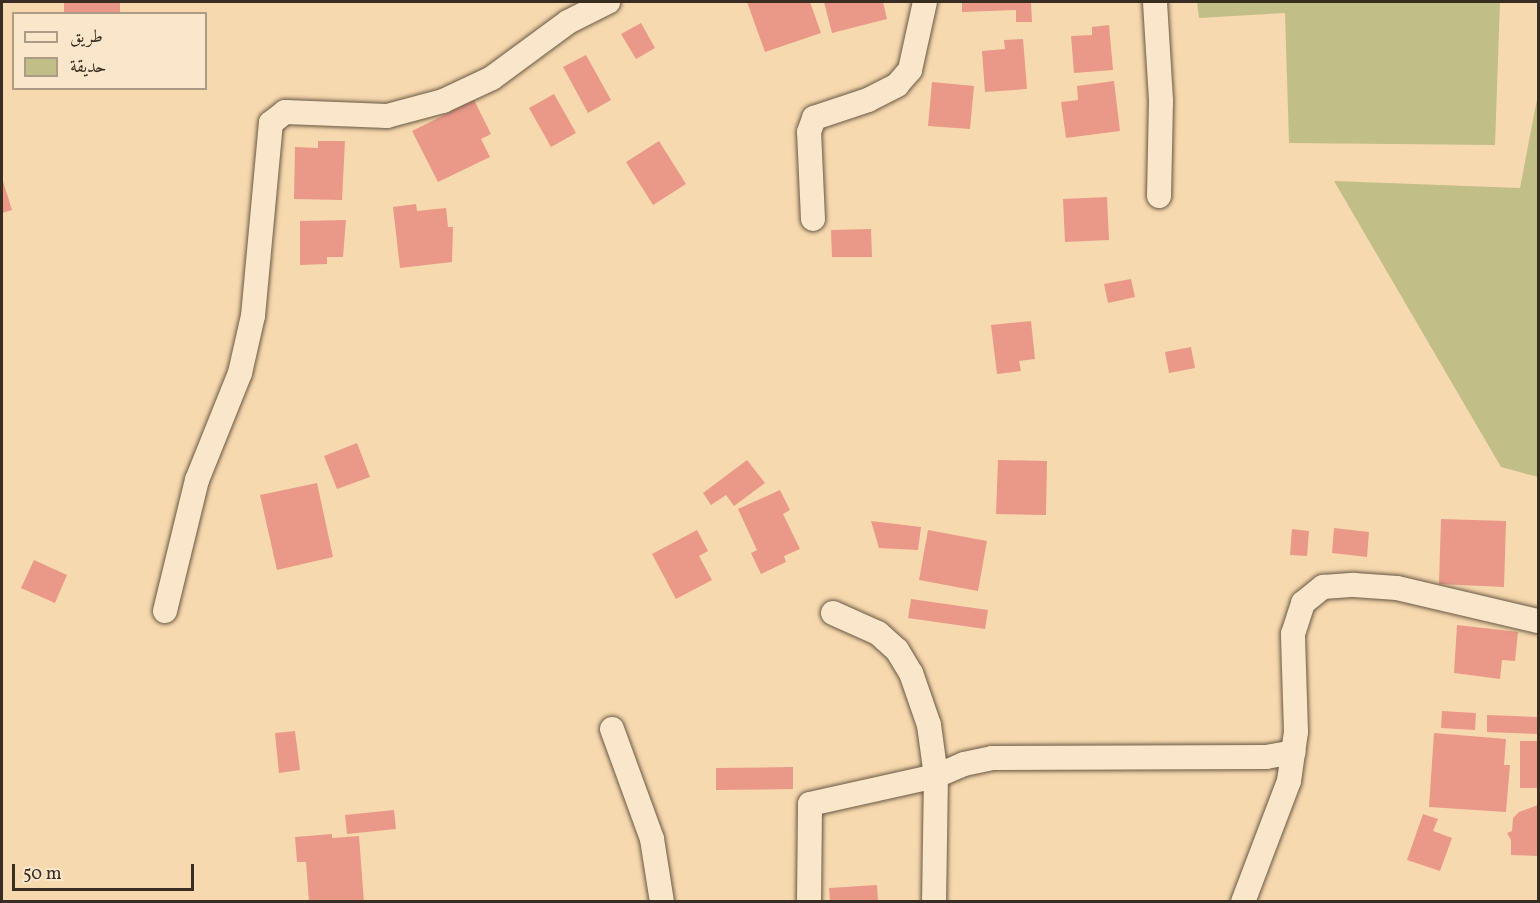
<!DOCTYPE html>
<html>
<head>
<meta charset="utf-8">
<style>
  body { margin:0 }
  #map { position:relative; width:1540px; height:903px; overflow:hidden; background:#f7d9af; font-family:Vollkorn,Amiri,serif }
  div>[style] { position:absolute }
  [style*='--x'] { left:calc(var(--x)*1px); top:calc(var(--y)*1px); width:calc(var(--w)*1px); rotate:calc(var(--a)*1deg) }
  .green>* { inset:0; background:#c2be87 }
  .building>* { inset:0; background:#ea9989 }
  .roads { filter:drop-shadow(0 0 2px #685844) drop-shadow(0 0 2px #685844) }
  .minor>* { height:24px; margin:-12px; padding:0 12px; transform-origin:12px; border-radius:12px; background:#fae6cb }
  span { translate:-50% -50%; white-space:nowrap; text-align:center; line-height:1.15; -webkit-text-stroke:6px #fae6cb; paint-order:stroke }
  .frame { position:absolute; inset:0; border:3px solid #382d21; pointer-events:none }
  .legend { position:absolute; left:12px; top:12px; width:195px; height:78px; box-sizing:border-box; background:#fae6cb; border:2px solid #ac9c87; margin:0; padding:8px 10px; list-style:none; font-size:18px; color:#382d21 }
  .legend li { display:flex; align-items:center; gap:12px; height:30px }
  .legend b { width:30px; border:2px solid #ac9c87 }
  .scale { position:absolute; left:12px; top:864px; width:182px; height:27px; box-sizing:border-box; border:3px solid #382d21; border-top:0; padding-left:8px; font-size:18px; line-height:21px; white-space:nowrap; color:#382d21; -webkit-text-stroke:4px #fae6cb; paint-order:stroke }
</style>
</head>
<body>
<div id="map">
  <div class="green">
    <i style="clip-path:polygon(1197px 2px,1500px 2px,1495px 145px,1289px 143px,1285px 13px,1199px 18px)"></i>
    <i style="clip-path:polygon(1538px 94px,1538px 477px,1501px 467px,1334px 181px,1520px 188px)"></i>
  </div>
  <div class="building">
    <i style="clip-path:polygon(64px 2px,120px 2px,120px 14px,64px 14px)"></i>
    <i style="clip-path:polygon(747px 2px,810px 2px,821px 33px,765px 52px)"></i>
    <i style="clip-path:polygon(824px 2px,883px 2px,887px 19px,832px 33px)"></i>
    <i style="clip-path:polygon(962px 2px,1031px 2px,1032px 22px,1016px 22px,1016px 10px,962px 12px)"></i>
    <i style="clip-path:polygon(641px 23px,655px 48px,636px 59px,621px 34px)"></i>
    <i style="clip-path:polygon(1109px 25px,1113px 70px,1074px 73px,1071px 36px,1092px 35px,1092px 27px)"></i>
    <i style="clip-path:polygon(1023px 39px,1027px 89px,985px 92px,982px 51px,1005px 49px,1004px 40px)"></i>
    <i style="clip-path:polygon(586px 55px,611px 100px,588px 113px,563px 67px)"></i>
    <i style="clip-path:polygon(1114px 81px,1120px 131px,1066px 138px,1061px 102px,1078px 100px,1077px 86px)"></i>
    <i style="clip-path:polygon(932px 82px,974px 86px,970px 129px,928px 126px)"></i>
    <i style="clip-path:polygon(554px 94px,576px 133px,551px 147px,529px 108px)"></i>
    <i style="clip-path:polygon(474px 100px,491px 134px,481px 139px,490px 157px,438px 182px,412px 131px)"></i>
    <i style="clip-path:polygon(318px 141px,345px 141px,342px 200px,294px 199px,295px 147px,318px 148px)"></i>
    <i style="clip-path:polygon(659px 141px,686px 184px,653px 205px,626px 162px)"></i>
    <i style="clip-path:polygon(2px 178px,12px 210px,2px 213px)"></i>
    <i style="clip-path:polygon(1107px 197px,1109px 240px,1065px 242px,1063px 199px)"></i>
    <i style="clip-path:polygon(416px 204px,417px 211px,446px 208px,448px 227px,453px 227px,452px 262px,400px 268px,393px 207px)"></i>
    <i style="clip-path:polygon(346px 220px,343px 257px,327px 257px,327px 264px,300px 265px,300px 221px)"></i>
    <i style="clip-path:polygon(871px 229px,872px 257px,832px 257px,831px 230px)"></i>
    <i style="clip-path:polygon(1131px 279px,1135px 297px,1108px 303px,1104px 284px)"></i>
    <i style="clip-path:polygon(1031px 321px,1035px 359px,1019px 361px,1021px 371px,997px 374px,991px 325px)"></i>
    <i style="clip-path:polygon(1191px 347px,1195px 368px,1169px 373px,1165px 352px)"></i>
    <i style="clip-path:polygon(357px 443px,370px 477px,337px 489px,324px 456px)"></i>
    <i style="clip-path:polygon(747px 460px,765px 483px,734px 506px,726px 495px,711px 505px,703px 493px)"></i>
    <i style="clip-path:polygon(998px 460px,1047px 461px,1046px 515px,996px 514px)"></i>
    <i style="clip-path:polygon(317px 483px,333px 557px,277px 570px,260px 495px)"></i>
    <i style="clip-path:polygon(780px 490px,790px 510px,783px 514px,800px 549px,784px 556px,786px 562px,761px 574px,751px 553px,757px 550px,738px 509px)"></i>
    <i style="clip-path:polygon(1441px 519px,1506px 521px,1504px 587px,1439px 584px)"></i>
    <i style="clip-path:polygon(871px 521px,921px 527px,918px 550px,879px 548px)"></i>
    <i style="clip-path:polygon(1334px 528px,1369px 532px,1367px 557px,1332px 553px)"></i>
    <i style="clip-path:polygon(1292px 529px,1309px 531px,1307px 556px,1290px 555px)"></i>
    <i style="clip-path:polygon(697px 530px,708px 551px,699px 556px,712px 580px,676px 599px,652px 554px)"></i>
    <i style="clip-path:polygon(928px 530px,987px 541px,978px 591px,919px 580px)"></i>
    <i style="clip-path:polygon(34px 560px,67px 575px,55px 603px,21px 588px)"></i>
    <i style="clip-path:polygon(911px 599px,988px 610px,985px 629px,908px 618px)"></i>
    <i style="clip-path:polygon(1457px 625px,1518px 632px,1515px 661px,1502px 660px,1500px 679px,1454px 673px)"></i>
    <i style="clip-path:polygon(1442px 711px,1476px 713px,1475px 730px,1441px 728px)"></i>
    <i style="clip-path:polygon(1487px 715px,1538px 717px,1538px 734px,1487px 732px)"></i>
    <i style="clip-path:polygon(295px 731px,300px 770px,279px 773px,275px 733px)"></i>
    <i style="clip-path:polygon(1434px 733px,1506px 739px,1504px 765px,1510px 765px,1506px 812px,1429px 807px)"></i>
    <i style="clip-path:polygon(1520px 741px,1538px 741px,1538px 788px,1520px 788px)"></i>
    <i style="clip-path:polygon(793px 767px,793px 789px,716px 790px,716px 768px)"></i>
    <i style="clip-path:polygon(1538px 805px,1538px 856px,1511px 855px,1511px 840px,1507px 833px,1512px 831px,1513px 818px,1519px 812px)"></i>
    <i style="clip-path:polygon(394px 810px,396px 829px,347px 834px,345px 815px)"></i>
    <i style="clip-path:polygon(1423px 814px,1438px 819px,1433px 831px,1452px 838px,1440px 871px,1407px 860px)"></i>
    <i style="clip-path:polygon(332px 834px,332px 838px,359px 836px,364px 902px,309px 902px,306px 862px,297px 862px,295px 837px)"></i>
    <i style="clip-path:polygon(877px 885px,878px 902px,830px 902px,829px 888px)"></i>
  </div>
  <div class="roads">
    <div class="minor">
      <i style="--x:1155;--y:2;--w:99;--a:86.5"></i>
      <i style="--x:1161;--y:101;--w:95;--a:91.2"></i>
      <i style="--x:813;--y:219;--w:87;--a:-92.6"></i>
      <i style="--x:809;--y:132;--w:15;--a:-70"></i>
      <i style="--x:814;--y:118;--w:57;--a:-18.4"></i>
      <i style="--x:868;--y:100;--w:33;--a:-27"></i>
      <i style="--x:897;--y:85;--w:20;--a:-49"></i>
      <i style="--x:910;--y:70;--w:70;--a:-77.6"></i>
      <i style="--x:165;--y:611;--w:135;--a:-76.3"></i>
      <i style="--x:197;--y:480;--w:115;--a:-68.1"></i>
      <i style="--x:240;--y:373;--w:58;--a:-77.2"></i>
      <i style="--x:253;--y:316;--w:194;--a:-84.7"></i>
      <i style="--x:271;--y:123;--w:18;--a:-38"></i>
      <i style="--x:285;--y:112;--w:102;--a:2.2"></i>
      <i style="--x:387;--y:116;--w:58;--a:-15"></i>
      <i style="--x:443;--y:101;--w:54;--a:-25.1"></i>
      <i style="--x:492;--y:78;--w:94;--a:-36.4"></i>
      <i style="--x:568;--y:22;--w:45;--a:-26.6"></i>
      <i style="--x:833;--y:613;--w:49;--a:24"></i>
      <i style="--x:878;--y:633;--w:25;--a:42"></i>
      <i style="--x:897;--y:650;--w:27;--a:59"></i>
      <i style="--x:911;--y:673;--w:55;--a:70.9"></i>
      <i style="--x:929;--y:725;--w:51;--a:82.2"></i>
      <i style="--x:936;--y:776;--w:126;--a:90.9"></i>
      <i style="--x:612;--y:729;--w:117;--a:70"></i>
      <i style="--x:652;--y:839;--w:64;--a:81"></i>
      <i style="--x:809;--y:902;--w:98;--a:-89.4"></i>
      <i style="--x:810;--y:804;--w:129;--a:-12.5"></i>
      <i style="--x:936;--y:776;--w:30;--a:-23"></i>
      <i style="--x:964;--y:764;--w:29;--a:-12"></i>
      <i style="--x:992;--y:758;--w:274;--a:-0.2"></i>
      <i style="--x:1266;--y:757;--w:28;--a:-10"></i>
      <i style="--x:1243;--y:902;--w:129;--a:-69.2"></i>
      <i style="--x:1289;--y:781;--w:49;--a:-81.9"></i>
      <i style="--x:1296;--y:732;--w:98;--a:-91.8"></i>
      <i style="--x:1293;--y:634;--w:33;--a:-72"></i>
      <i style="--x:1303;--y:603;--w:26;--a:-39"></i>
      <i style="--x:1323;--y:587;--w:31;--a:-4"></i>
      <i style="--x:1354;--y:585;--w:43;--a:4"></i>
      <i style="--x:1397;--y:588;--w:145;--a:13.2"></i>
    </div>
  </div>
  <div class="frame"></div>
  <ul class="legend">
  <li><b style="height:8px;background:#fae6cb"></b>طريق</li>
  <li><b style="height:16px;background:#c2be87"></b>حديقة</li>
  </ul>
  <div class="scale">50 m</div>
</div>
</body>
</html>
